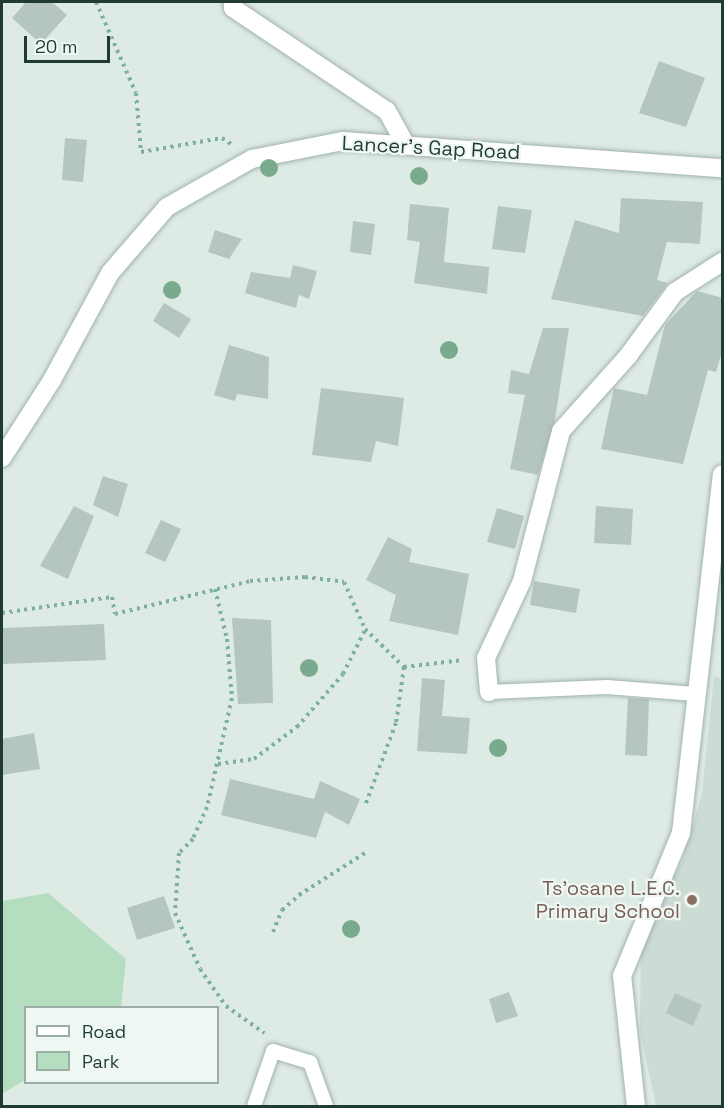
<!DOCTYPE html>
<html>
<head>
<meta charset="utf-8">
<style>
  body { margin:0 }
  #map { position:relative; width:724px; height:1108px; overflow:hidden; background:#deebe5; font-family:"Space Grotesk",sans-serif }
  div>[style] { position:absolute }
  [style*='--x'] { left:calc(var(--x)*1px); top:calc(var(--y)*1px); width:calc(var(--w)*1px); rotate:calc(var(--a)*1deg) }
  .built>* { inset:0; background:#ccdbd4 }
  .green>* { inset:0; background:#b5dec1 }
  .building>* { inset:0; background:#b4c6be }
  .path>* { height:4px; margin-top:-2px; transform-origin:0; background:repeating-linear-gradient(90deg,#7db0a1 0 3px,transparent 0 7.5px) }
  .roads { filter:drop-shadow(0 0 2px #a1b3ac) drop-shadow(0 0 2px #a1b3ac) }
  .lane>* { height:14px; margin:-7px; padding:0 7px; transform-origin:7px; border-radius:7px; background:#fff }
  .street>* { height:18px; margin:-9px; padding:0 9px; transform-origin:9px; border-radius:9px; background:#fff }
  .secondary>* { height:18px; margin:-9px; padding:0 9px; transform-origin:9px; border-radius:9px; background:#fff }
  .trees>* { width:18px; height:18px; margin:-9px; border-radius:50%; background:#79aa8e }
  .dots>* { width:16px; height:16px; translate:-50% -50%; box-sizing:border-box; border:3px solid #eff7f3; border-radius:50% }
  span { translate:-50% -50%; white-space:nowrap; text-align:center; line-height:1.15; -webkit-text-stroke:4.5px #eff7f3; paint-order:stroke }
  .street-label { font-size:20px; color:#1f3b34 }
  .education-label { font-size:20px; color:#785e54 }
  .right { translate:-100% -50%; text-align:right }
  .frame { position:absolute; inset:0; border:3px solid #1f3b34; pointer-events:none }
  .legend { position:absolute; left:24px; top:1006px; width:195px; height:78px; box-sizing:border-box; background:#eff7f3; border:2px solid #9caca7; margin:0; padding:8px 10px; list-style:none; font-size:18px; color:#1f3b34 }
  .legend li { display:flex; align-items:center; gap:12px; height:30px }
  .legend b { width:30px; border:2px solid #9caca7 }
  .scale { position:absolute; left:24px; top:36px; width:86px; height:27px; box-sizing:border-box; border:3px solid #1f3b34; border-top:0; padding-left:8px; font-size:18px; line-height:21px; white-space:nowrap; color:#1f3b34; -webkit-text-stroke:4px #eff7f3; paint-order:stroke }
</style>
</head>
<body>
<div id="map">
  <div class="built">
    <i style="clip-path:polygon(714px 676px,722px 679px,722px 1106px,656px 1106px,640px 1031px,641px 938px,682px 862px,702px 794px)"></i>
  </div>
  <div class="green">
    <i style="clip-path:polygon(48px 893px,126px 959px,121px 1007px,26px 1008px,25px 1080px,2px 1094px,2px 901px)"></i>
  </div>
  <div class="building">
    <i style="clip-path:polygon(26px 2px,52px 2px,67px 15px,41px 44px,12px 18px)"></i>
    <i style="clip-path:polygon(659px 61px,705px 78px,686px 127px,639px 113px)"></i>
    <i style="clip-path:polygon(65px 138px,87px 140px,83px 182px,62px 180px)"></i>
    <i style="clip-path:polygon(621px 198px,703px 202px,700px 244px,667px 242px,657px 280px,668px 283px,643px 316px,551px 299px,575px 220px,619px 233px)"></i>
    <i style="clip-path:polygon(410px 204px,449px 208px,444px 262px,489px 267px,487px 294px,414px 283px,420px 242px,407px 240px)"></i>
    <i style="clip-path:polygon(498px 206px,532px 210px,525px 253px,492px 249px)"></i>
    <i style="clip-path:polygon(353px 221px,375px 224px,371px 255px,350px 252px)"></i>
    <i style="clip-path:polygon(215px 230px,242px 239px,229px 259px,208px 252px)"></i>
    <i style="clip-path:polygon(293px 265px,317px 271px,309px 299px,299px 295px,296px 308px,245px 293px,251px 272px,290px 278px)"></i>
    <i style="clip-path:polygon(697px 291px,723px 298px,723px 349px,716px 372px,708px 370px,683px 464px,601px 449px,614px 388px,647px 395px,665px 325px)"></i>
    <i style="clip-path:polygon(164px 303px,191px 319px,179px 338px,153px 321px)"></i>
    <i style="clip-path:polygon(543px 328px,569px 328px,555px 420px,538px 475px,510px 469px,525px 395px,508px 393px,511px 370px,529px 374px)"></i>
    <i style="clip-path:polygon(229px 345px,269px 357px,268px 399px,237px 394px,235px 401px,214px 395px)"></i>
    <i style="clip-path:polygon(321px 388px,404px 398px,398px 446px,376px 441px,371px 462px,312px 455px)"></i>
    <i style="clip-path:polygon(103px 476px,128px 484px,118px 517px,93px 505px)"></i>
    <i style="clip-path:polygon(74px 506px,94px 516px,68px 579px,40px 566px)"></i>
    <i style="clip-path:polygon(596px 506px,633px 509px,631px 545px,594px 543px)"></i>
    <i style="clip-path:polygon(497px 508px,524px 516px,515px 549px,487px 542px)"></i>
    <i style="clip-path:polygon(161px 520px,181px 529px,165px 562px,145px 553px)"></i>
    <i style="clip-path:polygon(388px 537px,412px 549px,409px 562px,469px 574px,458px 635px,389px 621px,396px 595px,366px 580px)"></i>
    <i style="clip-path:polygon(534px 581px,580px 589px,576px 613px,530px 605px)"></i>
    <i style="clip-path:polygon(232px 618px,271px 620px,273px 703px,238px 704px)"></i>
    <i style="clip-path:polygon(104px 624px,106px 660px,2px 664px,2px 628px)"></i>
    <i style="clip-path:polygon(422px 678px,445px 680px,442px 716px,470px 718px,467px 754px,417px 751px)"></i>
    <i style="clip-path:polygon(628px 698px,649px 699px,647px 756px,625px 755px)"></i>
    <i style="clip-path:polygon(34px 733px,40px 769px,2px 775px,2px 739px)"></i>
    <i style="clip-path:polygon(230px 779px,314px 799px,320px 781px,360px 799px,349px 825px,325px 812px,316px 838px,221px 815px)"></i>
    <i style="clip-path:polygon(164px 896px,175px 928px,137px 940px,127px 908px)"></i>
    <i style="clip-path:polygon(509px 992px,518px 1016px,496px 1023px,489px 999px)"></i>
    <i style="clip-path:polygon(675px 993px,702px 1005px,693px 1026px,666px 1013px)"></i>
  </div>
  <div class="path">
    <i style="--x:96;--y:2;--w:99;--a:66.3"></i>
    <i style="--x:136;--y:93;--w:59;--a:85.2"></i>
    <i style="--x:141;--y:152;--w:82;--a:-9.8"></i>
    <i style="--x:222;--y:138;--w:11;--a:34"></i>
    <i style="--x:215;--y:589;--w:51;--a:76.5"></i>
    <i style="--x:227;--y:639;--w:59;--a:85.2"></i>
    <i style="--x:232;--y:698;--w:112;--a:102.9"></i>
    <i style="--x:207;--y:807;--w:35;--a:114"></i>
    <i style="--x:193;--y:839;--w:20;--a:135"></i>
    <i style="--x:179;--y:853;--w:60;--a:93.8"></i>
    <i style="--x:175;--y:913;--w:61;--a:65.9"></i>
    <i style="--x:200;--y:969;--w:45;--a:54.9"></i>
    <i style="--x:226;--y:1006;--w:47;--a:35.4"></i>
    <i style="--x:2;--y:613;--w:111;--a:-8.3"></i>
    <i style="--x:112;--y:597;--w:17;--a:80"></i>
    <i style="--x:115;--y:614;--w:139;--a:-13.7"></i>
    <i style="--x:250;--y:581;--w:55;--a:-4.2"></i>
    <i style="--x:305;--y:577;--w:39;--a:7"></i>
    <i style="--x:344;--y:582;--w:51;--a:65.9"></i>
    <i style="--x:365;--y:629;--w:54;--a:44.3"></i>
    <i style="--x:404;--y:667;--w:57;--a:98.1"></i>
    <i style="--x:396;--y:723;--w:89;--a:110.5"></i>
    <i style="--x:404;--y:667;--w:59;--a:-6.8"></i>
    <i style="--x:218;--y:764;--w:36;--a:-8"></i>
    <i style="--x:254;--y:759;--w:54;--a:-36.7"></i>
    <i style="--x:297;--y:727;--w:70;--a:-49"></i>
    <i style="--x:343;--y:674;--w:49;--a:-63.4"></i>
    <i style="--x:273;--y:932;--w:24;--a:-68"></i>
    <i style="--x:282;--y:910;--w:23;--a:-41"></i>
    <i style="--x:299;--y:895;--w:82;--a:-32.5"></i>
  </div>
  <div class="roads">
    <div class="lane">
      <i style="--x:489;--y:692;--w:118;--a:-2.4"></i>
      <i style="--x:607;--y:687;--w:88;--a:4.5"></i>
      <i style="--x:254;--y:1106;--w:58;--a:-70.9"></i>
      <i style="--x:273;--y:1051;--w:39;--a:17"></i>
      <i style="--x:310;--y:1062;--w:47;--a:70"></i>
    </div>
    <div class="street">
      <i style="--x:233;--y:2;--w:6;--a:90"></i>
      <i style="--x:233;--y:8;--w:185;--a:33.8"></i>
      <i style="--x:387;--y:111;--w:39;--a:61"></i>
      <i style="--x:489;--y:692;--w:34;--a:-95"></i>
      <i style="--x:486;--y:658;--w:85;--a:-64.9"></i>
      <i style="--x:522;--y:581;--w:155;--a:-75.4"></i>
      <i style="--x:561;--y:431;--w:101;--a:-48.2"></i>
      <i style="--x:628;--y:356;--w:79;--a:-53.7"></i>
      <i style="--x:675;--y:292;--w:56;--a:-32.6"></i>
      <i style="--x:636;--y:1106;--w:131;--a:-96.1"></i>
      <i style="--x:622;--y:976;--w:155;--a:-67.6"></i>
      <i style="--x:681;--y:833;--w:361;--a:-83.5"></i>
    </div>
    <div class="secondary">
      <i style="--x:2;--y:458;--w:93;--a:-57.3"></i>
      <i style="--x:52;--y:380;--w:122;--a:-61.5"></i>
      <i style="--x:110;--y:273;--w:87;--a:-49.2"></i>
      <i style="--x:167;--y:207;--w:98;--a:-29.5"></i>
      <i style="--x:252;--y:159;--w:93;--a:-11.2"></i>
      <i style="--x:343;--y:141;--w:380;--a:4.1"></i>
    </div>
  </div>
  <div class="trees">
    <i style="left:269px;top:168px"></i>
    <i style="left:419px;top:176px"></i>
    <i style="left:172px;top:290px"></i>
    <i style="left:449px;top:350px"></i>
    <i style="left:309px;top:668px"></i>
    <i style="left:498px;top:748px"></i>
    <i style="left:351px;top:929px"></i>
  </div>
  <div class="dots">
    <i style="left:692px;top:900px;background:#8d6e63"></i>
  </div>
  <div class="street-label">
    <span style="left:431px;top:148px;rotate:3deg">Lancer's Gap Road</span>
  </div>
  <div class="education-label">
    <span class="right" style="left:680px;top:900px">Ts'osane L.E.C.<br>Primary School</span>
  </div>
  <div class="frame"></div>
  <ul class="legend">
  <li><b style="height:8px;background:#fff"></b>Road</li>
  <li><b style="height:16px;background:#b5dec1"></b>Park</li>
  </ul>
  <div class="scale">20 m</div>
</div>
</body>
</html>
